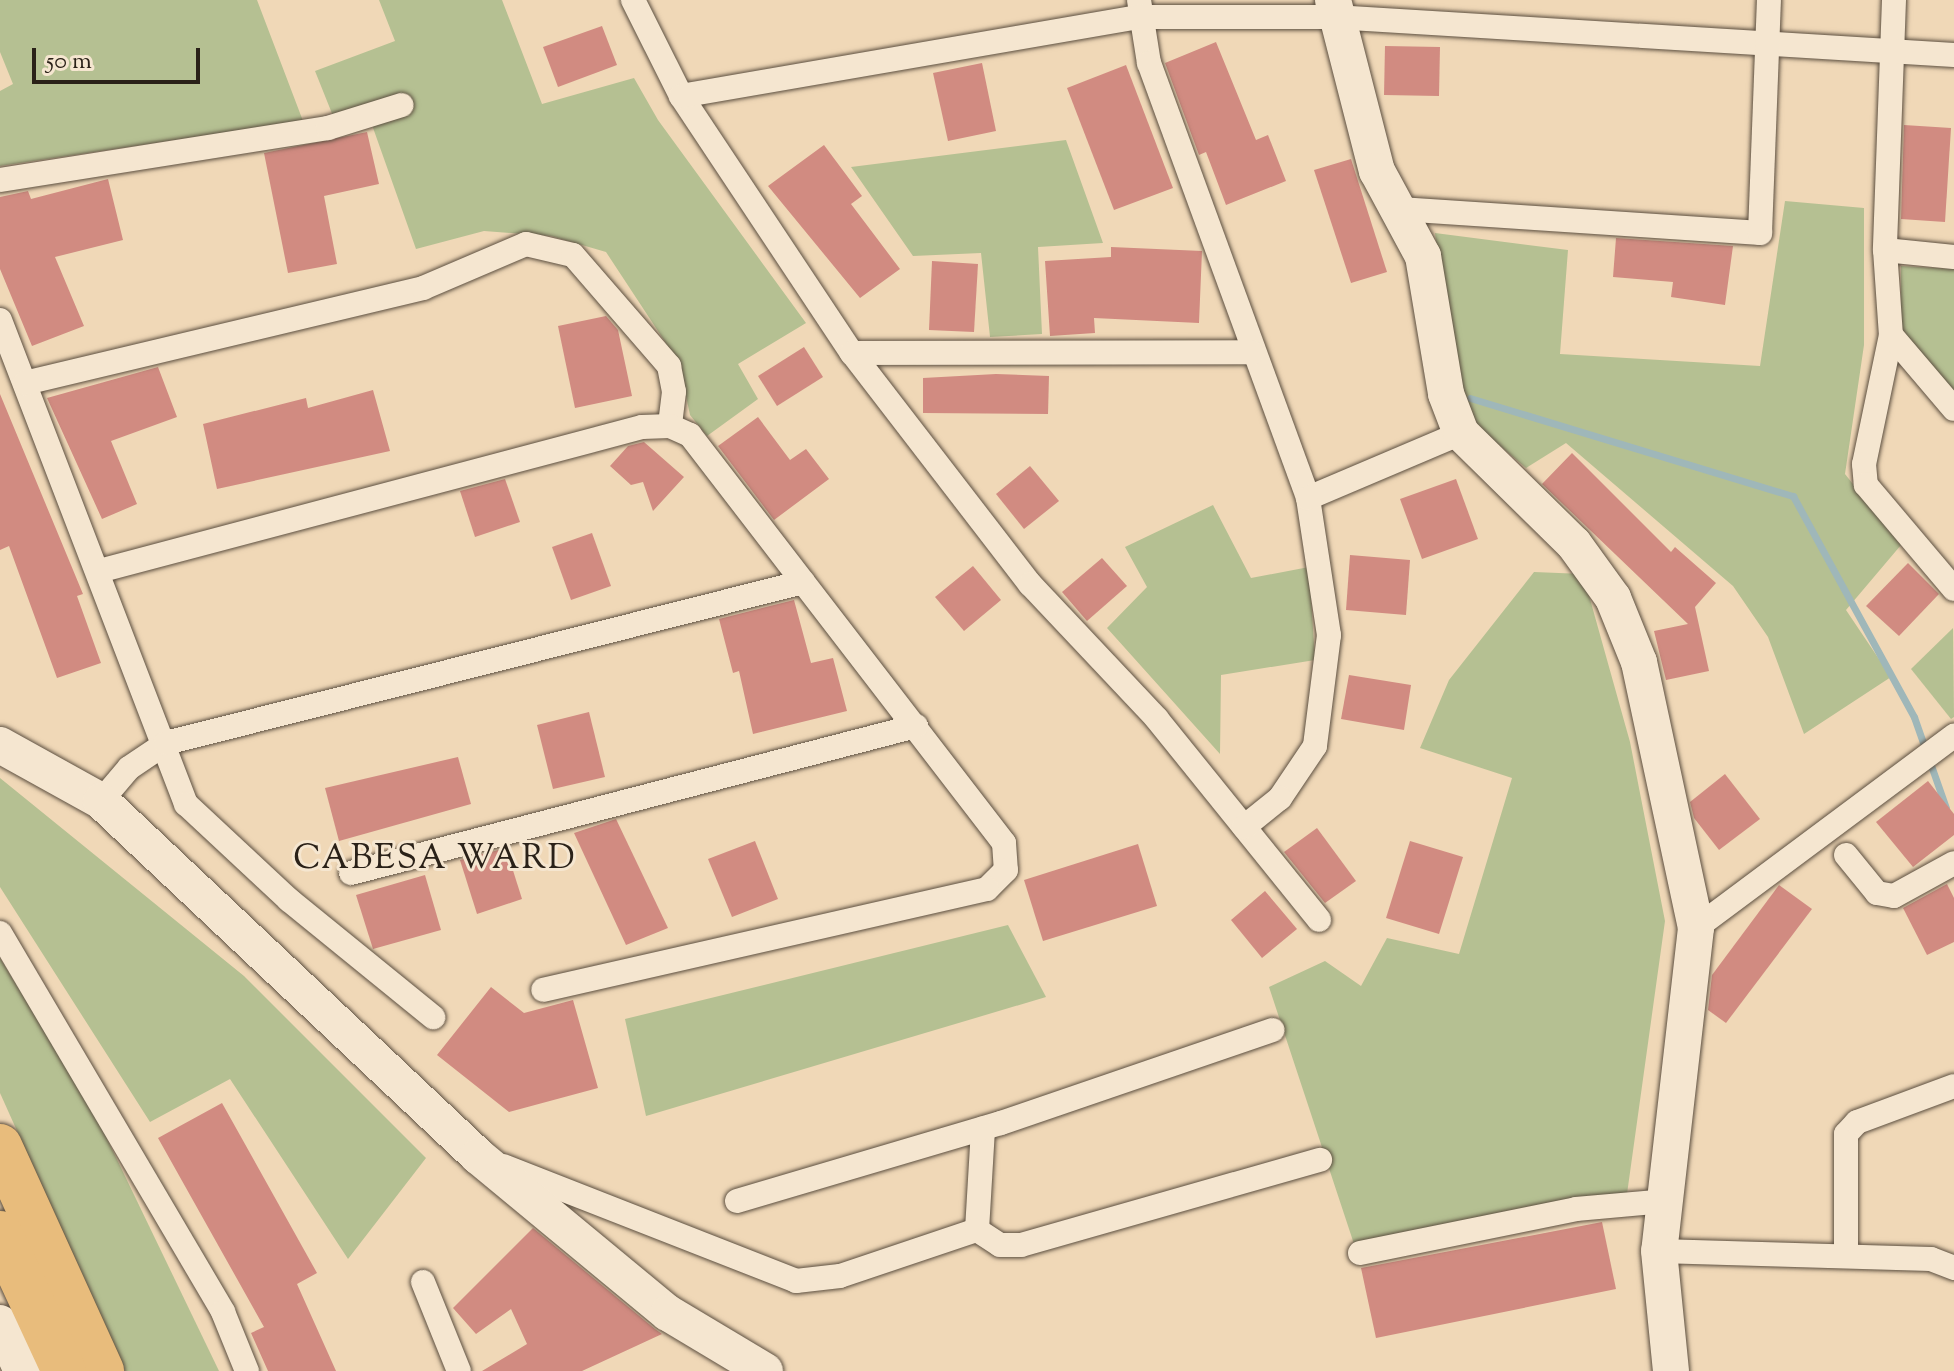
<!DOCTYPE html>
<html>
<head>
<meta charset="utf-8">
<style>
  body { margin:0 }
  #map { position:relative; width:1954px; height:1371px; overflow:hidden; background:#f0d8b7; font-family:"Sorts Mill Goudy",serif }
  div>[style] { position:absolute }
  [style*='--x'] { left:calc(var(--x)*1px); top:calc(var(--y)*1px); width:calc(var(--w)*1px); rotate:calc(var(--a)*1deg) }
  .green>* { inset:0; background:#b5c092 }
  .stream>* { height:7px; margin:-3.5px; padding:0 3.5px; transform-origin:3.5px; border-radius:3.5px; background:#9fb7b9 }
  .building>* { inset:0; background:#d18b81 }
  .roads { filter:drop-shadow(0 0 2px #5c4f40) drop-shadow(0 0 2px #5c4f40) }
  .street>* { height:24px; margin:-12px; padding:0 12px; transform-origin:12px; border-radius:12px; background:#f5e6d0 }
  .secondary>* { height:36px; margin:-18px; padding:0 18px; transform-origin:18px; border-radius:18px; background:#f5e6d0 }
  .highway>* { height:44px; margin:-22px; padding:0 22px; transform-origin:22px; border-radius:22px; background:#e8bc7c }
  span { translate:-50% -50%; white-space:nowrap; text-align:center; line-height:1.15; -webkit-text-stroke:6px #f5e6d0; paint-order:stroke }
  .neighbourhood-label { font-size:34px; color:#2a2118; letter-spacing:2px }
  .scale { position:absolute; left:32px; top:48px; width:168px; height:36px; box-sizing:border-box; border:4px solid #2a2118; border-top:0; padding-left:10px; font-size:24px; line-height:28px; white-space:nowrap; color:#2a2118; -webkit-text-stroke:6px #f5e6d0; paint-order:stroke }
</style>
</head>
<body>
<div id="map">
  <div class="green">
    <i style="clip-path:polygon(0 0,257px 0,303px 121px,0 166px,0 91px,13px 84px,0 52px)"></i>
    <i style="clip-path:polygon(379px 0,502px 0,542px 104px,634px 78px,658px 120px,806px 323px,738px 364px,758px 399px,707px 436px,690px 415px,679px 363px,606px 252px,551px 236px,484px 231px,416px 249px,372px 125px,339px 131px,315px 71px,395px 41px)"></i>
    <i style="clip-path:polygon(1066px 140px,1103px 243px,1038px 247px,1042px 334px,990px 337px,981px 253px,913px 256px,851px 167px)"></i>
    <i style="clip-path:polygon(1785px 201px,1864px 208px,1864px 345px,1845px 474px,1901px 545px,1846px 610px,1891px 677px,1804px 734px,1768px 637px,1733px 586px,1566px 443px,1526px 468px,1457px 409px,1435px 233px,1568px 250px,1560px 354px,1760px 366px)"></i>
    <i style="clip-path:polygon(1901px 266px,1954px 269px,1954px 391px,1901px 340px)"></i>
    <i style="clip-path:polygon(1213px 505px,1251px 578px,1309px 567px,1315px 660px,1221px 675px,1220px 754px,1107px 628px,1147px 587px,1125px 547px)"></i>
    <i style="clip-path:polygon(1534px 572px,1583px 574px,1630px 742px,1665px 921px,1627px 1194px,1355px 1247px,1269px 987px,1325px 961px,1361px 986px,1387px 938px,1459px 954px,1512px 778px,1420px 748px,1449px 680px)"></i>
    <i style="clip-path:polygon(1953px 628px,1954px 717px,1951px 719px,1911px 669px)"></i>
    <i style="clip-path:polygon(0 778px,244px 976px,426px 1158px,348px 1259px,230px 1079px,150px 1122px,0 887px)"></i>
    <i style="clip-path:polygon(1008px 925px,1046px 997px,646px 1116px,625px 1019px)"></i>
    <i style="clip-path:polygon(0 958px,96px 1116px,219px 1371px,125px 1371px,0 1093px)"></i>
  </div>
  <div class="stream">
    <i style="--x:1470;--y:398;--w:338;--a:16.9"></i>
    <i style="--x:1793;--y:496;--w:252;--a:61.3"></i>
    <i style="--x:1914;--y:717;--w:96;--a:70.6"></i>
  </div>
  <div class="building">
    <i style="clip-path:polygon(602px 26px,617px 65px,558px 87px,543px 47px)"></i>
    <i style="clip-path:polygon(1216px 42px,1256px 140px,1268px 135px,1286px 181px,1226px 205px,1206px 152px,1199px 155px,1165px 63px)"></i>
    <i style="clip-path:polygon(1385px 46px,1440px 47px,1439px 96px,1384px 95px)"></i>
    <i style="clip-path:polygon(982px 63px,996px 131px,948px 141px,933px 73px)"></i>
    <i style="clip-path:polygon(1126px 65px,1173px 188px,1114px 210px,1067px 88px)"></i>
    <i style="clip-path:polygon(1904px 125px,1951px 128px,1945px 222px,1901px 219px)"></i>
    <i style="clip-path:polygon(367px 132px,379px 184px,324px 196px,337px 264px,288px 273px,264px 153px)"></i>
    <i style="clip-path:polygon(824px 145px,862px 196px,851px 204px,900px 269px,860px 298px,768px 186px)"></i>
    <i style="clip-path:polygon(1351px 159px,1387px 272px,1351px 283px,1314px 170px)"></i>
    <i style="clip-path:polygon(108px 179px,123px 240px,55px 257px,84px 326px,32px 346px,0 269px,0 197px,28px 191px,31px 199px)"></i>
    <i style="clip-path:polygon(1616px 238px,1733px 246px,1725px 305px,1671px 297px,1673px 282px,1613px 277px)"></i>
    <i style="clip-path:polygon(1111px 247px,1202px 251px,1199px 323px,1094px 318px,1095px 333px,1050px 336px,1045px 261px,1111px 257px)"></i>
    <i style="clip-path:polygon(932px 261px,978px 264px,974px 332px,929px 330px)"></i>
    <i style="clip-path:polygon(606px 316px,618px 330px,632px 396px,575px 408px,558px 326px)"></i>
    <i style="clip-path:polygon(804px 347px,823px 377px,777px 406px,758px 376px)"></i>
    <i style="clip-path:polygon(158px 367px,177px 417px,111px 441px,137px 504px,102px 519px,47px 398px)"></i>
    <i style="clip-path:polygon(996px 374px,1049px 376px,1048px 414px,923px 413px,923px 378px)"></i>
    <i style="clip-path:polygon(373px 390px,390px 451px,217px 489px,203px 424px,306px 398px,308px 408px)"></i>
    <i style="clip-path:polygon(0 394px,83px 594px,77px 596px,101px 663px,57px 678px,9px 546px,0 550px)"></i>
    <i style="clip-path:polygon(758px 417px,790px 460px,806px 449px,829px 479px,774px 520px,718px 446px)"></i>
    <i style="clip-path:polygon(644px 442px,684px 477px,653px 511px,643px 482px,631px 485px,610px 466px,628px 446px)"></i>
    <i style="clip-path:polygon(1572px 453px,1671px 552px,1675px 547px,1716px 583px,1695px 607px,1709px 671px,1666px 680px,1654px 631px,1688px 624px,1542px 484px)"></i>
    <i style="clip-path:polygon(1030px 466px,1059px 501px,1024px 529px,996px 494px)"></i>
    <i style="clip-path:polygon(505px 479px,520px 522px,475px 537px,460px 491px)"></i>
    <i style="clip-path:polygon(1456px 479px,1478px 539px,1422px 559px,1400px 499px)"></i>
    <i style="clip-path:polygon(592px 533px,611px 586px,571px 600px,552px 547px)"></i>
    <i style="clip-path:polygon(1350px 555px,1410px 560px,1406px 615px,1346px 610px)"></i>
    <i style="clip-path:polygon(1102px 558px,1127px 586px,1087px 621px,1062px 592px)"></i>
    <i style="clip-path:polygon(1908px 563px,1939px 594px,1899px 636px,1866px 606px)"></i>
    <i style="clip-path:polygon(973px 566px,1001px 600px,964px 631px,935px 597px)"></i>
    <i style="clip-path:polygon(794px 600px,811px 663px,833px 658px,847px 711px,753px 734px,739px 671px,733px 673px,719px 619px)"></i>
    <i style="clip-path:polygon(1349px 675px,1411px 685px,1404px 730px,1341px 719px)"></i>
    <i style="clip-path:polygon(589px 712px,605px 777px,553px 789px,537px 725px)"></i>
    <i style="clip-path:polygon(458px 757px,471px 804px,339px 841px,325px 788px)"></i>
    <i style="clip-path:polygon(1725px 774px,1760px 819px,1719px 850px,1694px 818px,1690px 802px)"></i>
    <i style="clip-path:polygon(1928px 781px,1954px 814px,1954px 835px,1913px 867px,1876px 822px)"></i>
    <i style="clip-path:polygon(616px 819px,668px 928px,626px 945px,574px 833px)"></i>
    <i style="clip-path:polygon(1317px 828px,1356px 881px,1325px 903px,1284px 852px)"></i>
    <i style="clip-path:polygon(755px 841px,778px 899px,732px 917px,708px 859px)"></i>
    <i style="clip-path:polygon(1410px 841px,1463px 857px,1439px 934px,1386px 918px)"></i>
    <i style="clip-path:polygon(1138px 844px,1157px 906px,1043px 941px,1024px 880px)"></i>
    <i style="clip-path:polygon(506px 848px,522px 899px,477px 914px,460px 860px)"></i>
    <i style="clip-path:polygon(425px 875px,441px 930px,373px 949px,356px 895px)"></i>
    <i style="clip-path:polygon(1947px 884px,1954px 898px,1954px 942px,1927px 955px,1903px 908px)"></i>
    <i style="clip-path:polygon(1779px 885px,1812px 909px,1726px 1023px,1708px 1010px,1712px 975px)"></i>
    <i style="clip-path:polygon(1265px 891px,1297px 929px,1262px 958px,1231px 920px)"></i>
    <i style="clip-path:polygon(491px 987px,524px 1013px,573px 1000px,598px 1088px,509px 1112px,437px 1055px)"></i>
    <i style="clip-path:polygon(222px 1103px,317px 1273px,297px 1284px,336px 1371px,268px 1371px,251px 1333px,264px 1327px,158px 1138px)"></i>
    <i style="clip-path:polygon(1602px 1222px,1616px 1289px,1376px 1338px,1361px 1268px)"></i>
    <i style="clip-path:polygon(533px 1228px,655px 1329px,662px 1334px,582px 1371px,482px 1371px,527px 1344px,511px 1309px,476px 1334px,453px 1308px)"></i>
  </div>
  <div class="roads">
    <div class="street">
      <i style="--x:633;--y:0;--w:107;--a:63.4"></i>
      <i style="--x:681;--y:96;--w:309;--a:56.4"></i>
      <i style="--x:852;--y:353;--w:292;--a:52.4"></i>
      <i style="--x:1030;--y:584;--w:185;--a:46.7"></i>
      <i style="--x:1157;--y:719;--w:258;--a:51.1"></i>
      <i style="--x:1139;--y:0;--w:64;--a:81"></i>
      <i style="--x:1149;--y:63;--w:463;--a:69.9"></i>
      <i style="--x:1308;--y:498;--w:139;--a:81.3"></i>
      <i style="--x:1329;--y:635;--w:112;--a:97.2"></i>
      <i style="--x:1315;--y:746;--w:63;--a:123.9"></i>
      <i style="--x:1280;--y:798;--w:46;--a:141.1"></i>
      <i style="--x:1894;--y:0;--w:250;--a:92.1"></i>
      <i style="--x:1885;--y:250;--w:85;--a:86"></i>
      <i style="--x:1891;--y:335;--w:132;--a:101.8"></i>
      <i style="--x:1864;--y:464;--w:21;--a:85"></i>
      <i style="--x:1866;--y:485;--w:136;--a:49.8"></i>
      <i style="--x:681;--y:96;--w:466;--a:-9.8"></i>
      <i style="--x:1140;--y:17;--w:194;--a:0"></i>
      <i style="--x:1334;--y:17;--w:621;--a:3.51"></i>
      <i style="--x:0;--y:180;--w:332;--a:-9"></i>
      <i style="--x:328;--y:128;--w:77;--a:-17.3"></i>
      <i style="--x:1400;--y:209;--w:361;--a:3.8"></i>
      <i style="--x:1760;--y:233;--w:233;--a:-87.8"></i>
      <i style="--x:1885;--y:250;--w:69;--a:5.8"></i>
      <i style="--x:0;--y:320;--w:519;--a:68.98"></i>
      <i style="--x:186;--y:804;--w:141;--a:43"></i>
      <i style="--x:289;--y:900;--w:186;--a:39.1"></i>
      <i style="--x:1891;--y:335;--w:97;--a:49.6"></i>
      <i style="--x:852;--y:353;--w:400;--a:-0.1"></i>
      <i style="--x:25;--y:383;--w:409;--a:-13.4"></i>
      <i style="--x:423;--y:288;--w:112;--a:-23.1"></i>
      <i style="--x:526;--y:244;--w:48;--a:13.2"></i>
      <i style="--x:573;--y:255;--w:147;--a:49.1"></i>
      <i style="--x:669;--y:366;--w:26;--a:79"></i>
      <i style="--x:674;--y:392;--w:34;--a:97"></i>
      <i style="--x:1308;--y:498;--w:166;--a:-23"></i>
      <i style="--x:99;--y:571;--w:562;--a:-14.85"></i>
      <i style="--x:642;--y:427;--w:28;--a:-2"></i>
      <i style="--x:670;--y:426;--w:22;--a:24"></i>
      <i style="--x:690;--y:435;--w:515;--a:52.42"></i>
      <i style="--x:1004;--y:843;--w:27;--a:86"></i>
      <i style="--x:1006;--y:870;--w:27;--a:135"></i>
      <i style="--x:987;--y:889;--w:455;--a:167.2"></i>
      <i style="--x:101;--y:801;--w:43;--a:-49.7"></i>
      <i style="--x:129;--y:768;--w:45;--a:-34"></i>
      <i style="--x:166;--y:743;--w:657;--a:-14.18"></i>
      <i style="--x:1846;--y:855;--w:49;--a:50.8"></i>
      <i style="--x:1877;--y:893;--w:17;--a:10"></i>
      <i style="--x:1894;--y:896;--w:68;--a:-28.8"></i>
      <i style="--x:351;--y:873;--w:584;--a:-14.58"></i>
      <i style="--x:1696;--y:928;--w:322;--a:-36.7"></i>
      <i style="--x:0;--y:933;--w:440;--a:59.5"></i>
      <i style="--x:223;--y:1312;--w:64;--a:67.9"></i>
      <i style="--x:503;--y:1166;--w:315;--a:21.4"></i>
      <i style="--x:796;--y:1281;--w:44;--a:-6.5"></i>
      <i style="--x:840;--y:1276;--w:145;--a:-18.6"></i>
      <i style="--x:977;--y:1230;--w:102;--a:-86.6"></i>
      <i style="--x:737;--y:1201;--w:275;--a:-16.5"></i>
      <i style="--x:1001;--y:1123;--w:287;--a:-18.9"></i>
      <i style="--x:977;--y:1230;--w:27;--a:33"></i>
      <i style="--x:1000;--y:1245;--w:21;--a:0"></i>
      <i style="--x:1021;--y:1245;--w:311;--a:-15.9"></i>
      <i style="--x:1659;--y:1251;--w:272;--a:1.7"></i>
      <i style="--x:1931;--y:1259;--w:25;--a:21"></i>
      <i style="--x:1360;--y:1253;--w:220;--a:-11.5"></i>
      <i style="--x:1576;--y:1209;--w:89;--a:-5.1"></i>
      <i style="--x:1846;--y:1256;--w:122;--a:-90"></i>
      <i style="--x:1846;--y:1134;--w:16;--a:-47"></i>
      <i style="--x:1857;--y:1122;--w:103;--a:-20.4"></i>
      <i style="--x:423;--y:1282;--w:96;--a:68"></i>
    </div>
    <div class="secondary">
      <i style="--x:1333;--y:0;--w:177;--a:75.6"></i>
      <i style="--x:1377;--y:171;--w:97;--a:61.6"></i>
      <i style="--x:1423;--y:256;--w:140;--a:80.5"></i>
      <i style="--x:1446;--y:394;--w:42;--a:69"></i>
      <i style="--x:1461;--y:433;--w:158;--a:44.5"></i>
      <i style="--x:1574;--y:544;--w:67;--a:54.2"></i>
      <i style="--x:1613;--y:598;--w:69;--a:67.9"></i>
      <i style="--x:1639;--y:662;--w:272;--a:77.9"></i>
      <i style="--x:1696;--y:928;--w:325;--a:96.5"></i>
      <i style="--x:1659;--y:1251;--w:121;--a:84.3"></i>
      <i style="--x:0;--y:745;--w:115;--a:29"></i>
      <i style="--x:101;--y:801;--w:518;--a:43.28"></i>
      <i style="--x:478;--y:1156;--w:246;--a:39.6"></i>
      <i style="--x:668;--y:1313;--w:113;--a:30.9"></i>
      <i style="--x:0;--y:1323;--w:53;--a:65.4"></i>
    </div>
    <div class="highway">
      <i style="--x:0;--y:1146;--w:247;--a:65.6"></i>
      <i style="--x:0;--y:1233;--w:152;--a:65.1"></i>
    </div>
  </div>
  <div class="neighbourhood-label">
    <span style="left:435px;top:860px">CABESA WARD</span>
  </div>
  <div class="scale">50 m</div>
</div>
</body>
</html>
